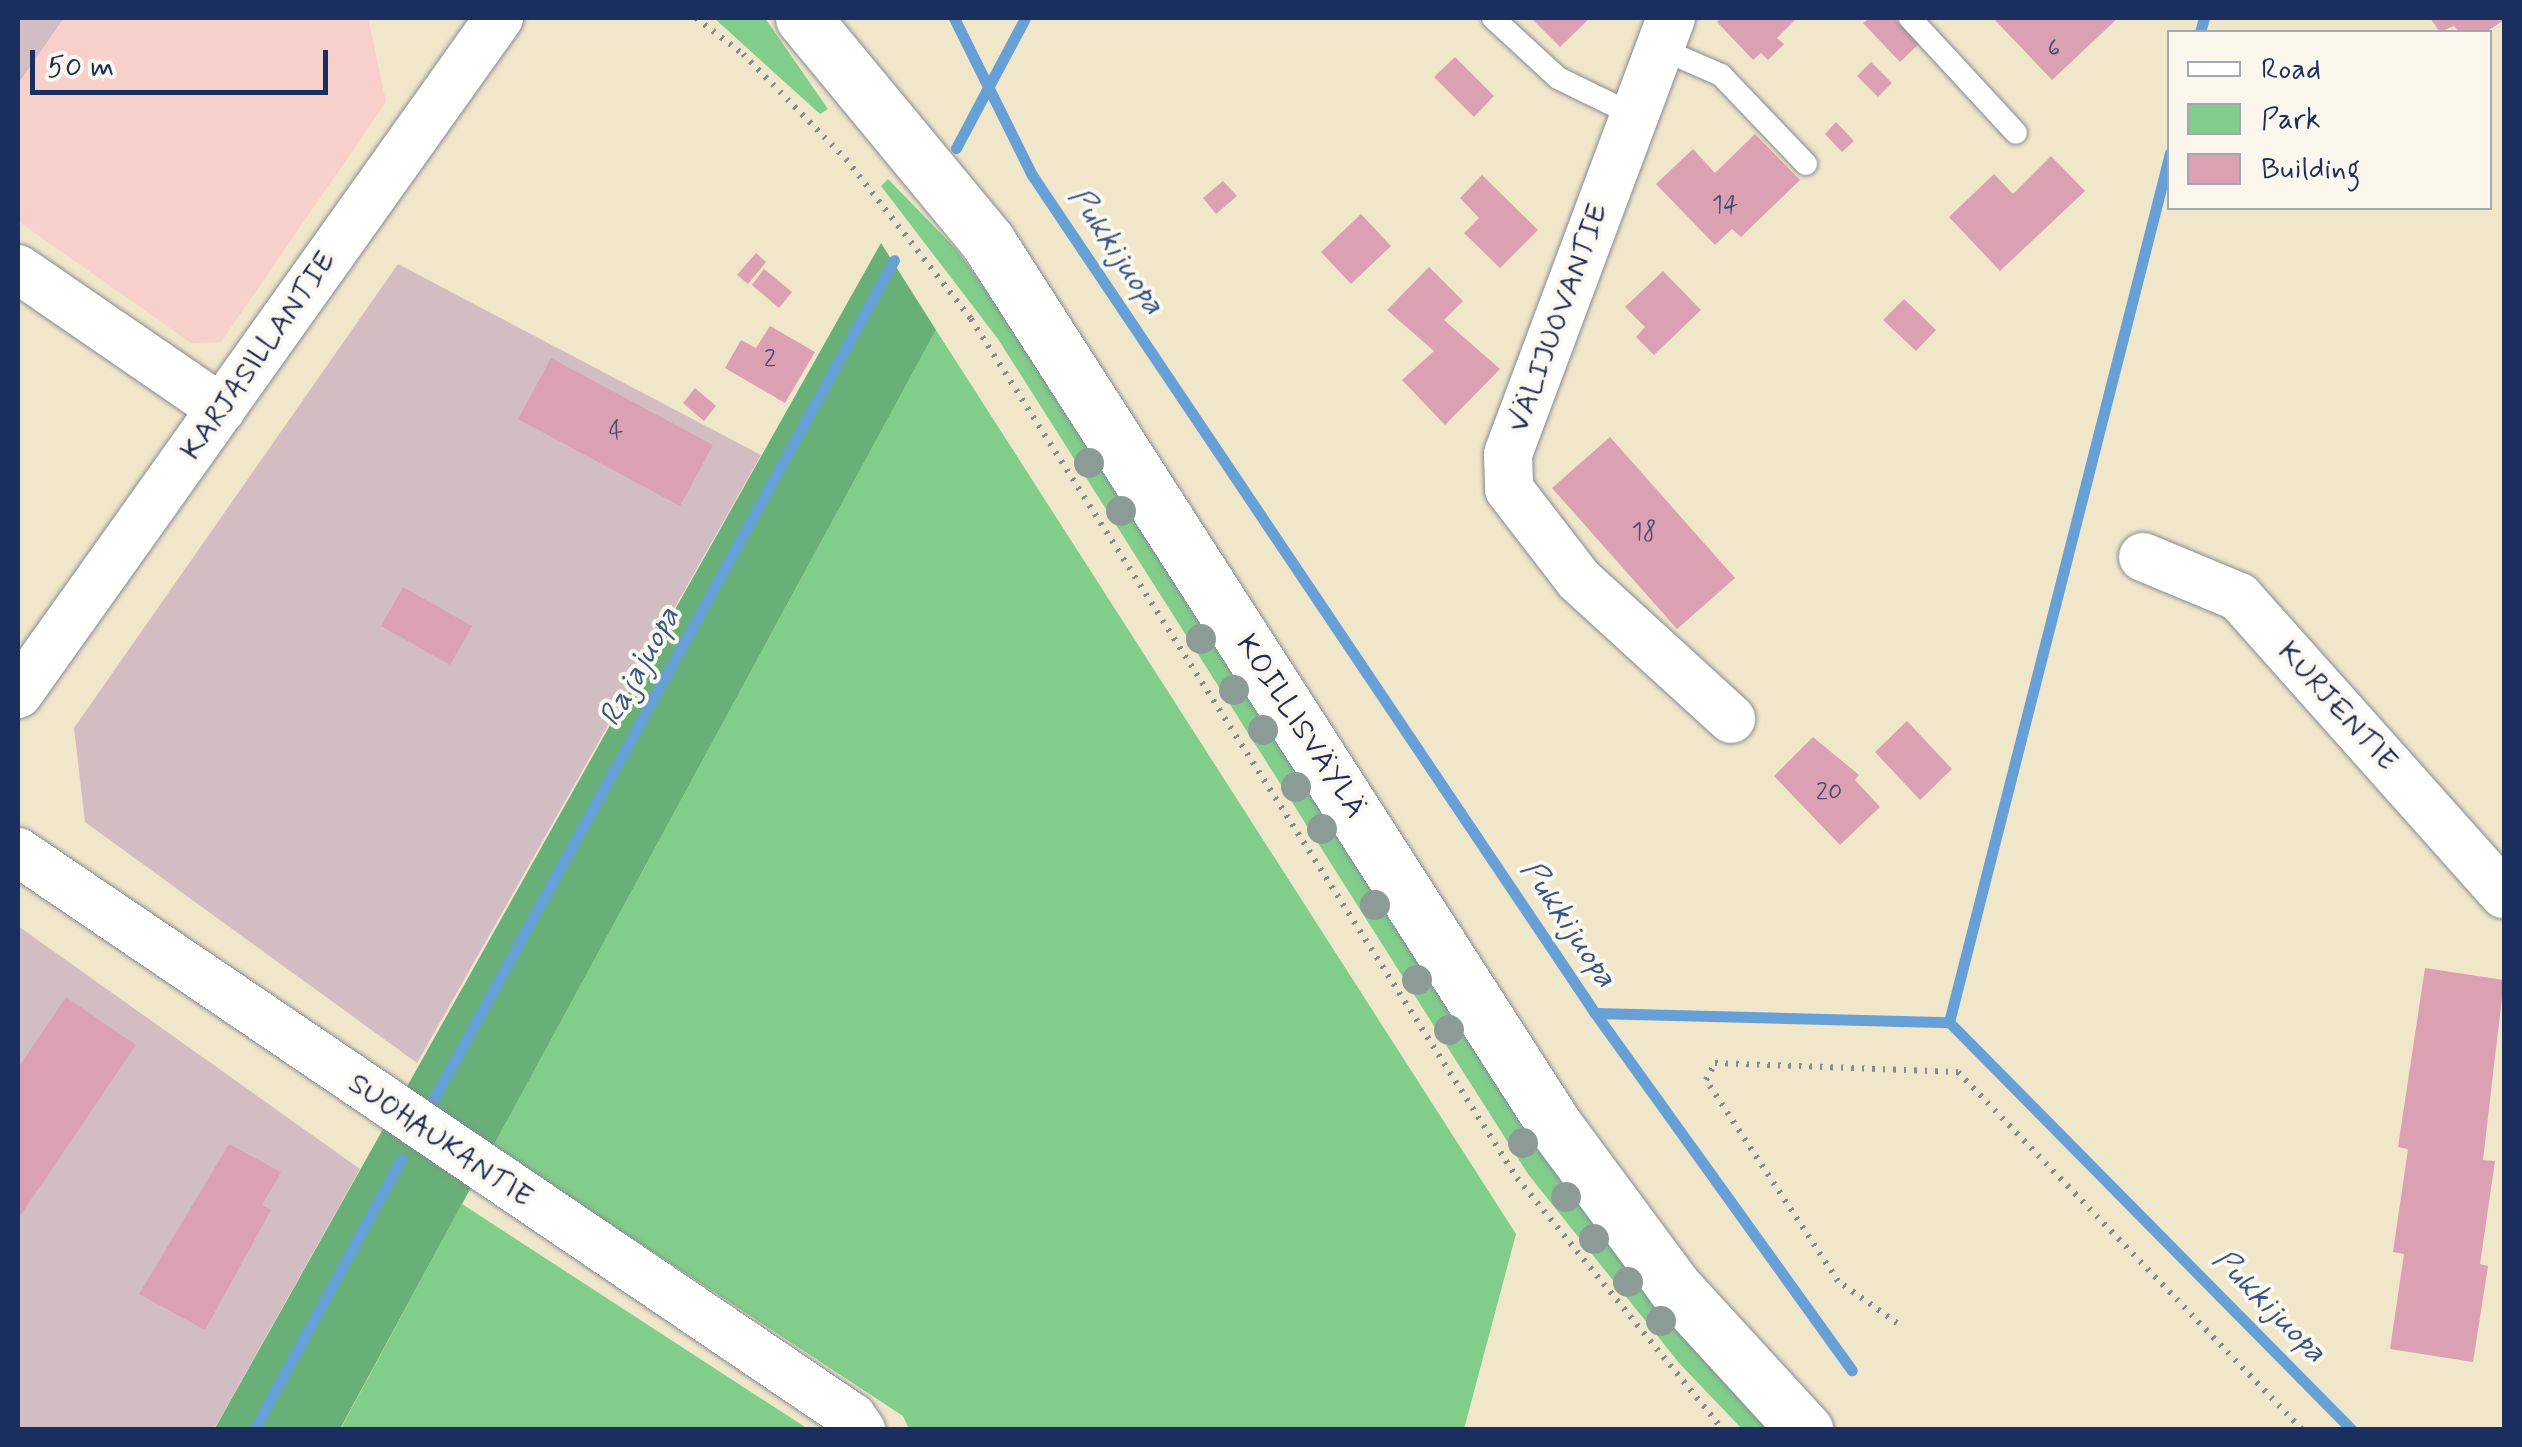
<!DOCTYPE html>
<html>
<head>
<meta charset="utf-8">
<style>
  body { margin:0 }
  #map { position:relative; width:2522px; height:1447px; overflow:hidden; background:#f0e6ca; font-family:Mynerve,sans-serif }
  div>[style] { position:absolute }
  [style*='--x'] { left:calc(var(--x)*1px); top:calc(var(--y)*1px); width:calc(var(--w)*1px); rotate:calc(var(--a)*1deg) }
  .built>* { inset:0; background:#f7d0cb }
  .industrial>* { inset:0; background:#d2bec2 }
  .green>* { inset:0; background:#81cd8b }
  .forest>* { inset:0; background:#68b077 }
  .stream>* { height:11px; margin:-5.5px; padding:0 5.5px; transform-origin:5.5px; border-radius:5.5px; background:#67a0d6 }
  .building>* { inset:0; background:#dba1b3 }
  .path>* { height:6px; margin-top:-3px; transform-origin:0; background:repeating-linear-gradient(90deg,#868a94 0 2.5px,transparent 0 10.5px) }
  .roads { filter:drop-shadow(0 0 2px #868a94) drop-shadow(0 0 2px #868a94) }
  .service>* { height:22px; margin:-11px; padding:0 11px; transform-origin:11px; border-radius:11px; background:#fff }
  .minor>* { height:48px; margin:-24px; padding:0 24px; transform-origin:24px; border-radius:24px; background:#fff }
  .secondary>* { height:55px; margin:-27.5px; padding:0 27.5px; transform-origin:27.5px; border-radius:27.5px; background:#fff }
  .trees>* { width:30px; height:30px; margin:-15px; border-radius:50%; background:#8c9b96 }
  span { translate:-50% -50%; white-space:nowrap; text-align:center; line-height:1.15; -webkit-text-stroke:8px #fbf7ec; paint-order:stroke }
  .number-label { font-size:25px; color:#4b4c73 }
  .number-label span { -webkit-text-stroke-width:0 }
  .street-label { font-size:30px; color:#1b2f5e }
  .water-label { font-size:32px; color:#365788; font-style:italic }
  .frame { position:absolute; inset:0; border:20px solid #1b2f5e; pointer-events:none }
  .legend { position:absolute; left:2167px; top:30px; width:325px; height:180px; box-sizing:border-box; background:#fbf7ec; border:2px solid #a1a7b3; margin:0; padding:12px 18px; list-style:none; font-size:30px; color:#1b2f5e }
  .legend li { display:flex; align-items:center; gap:20px; height:50px }
  .legend b { width:50px; border:2px solid #a1a7b3 }
  .scale { position:absolute; left:30px; top:50px; width:298px; height:45px; box-sizing:border-box; border:5px solid #1b2f5e; border-top:0; padding-left:12px; font-size:30px; line-height:35px; white-space:nowrap; color:#1b2f5e; -webkit-text-stroke:8px #fbf7ec; paint-order:stroke }
</style>
</head>
<body>
<div id="map">
  <div class="built">
    <i style="clip-path:polygon(64px 18px,368px 18px,386px 102px,221px 342px,191px 343px,18px 221px,18px 84px)"></i>
  </div>
  <div class="industrial">
    <i style="clip-path:polygon(18px 18px,64px 18px,18px 84px)"></i>
    <i style="clip-path:polygon(398px 264px,761px 455px,417px 1063px,85px 822px,74px 728px)"></i>
    <i style="clip-path:polygon(18px 926px,360px 1169px,214px 1429px,18px 1429px)"></i>
  </div>
  <div class="green">
    <i style="clip-path:polygon(714px 18px,765px 18px,828px 109px,820px 114px)"></i>
    <i style="clip-path:polygon(888px 179px,956px 249px,1057px 387px,1773px 1429px,1742px 1429px,1680px 1364px,1528px 1174px,998px 339px,881px 186px)"></i>
    <i style="clip-path:polygon(936px 330px,1516px 1234px,1464px 1429px,909px 1429px,903px 1416px,493px 1147px)"></i>
    <i style="clip-path:polygon(462px 1204px,808px 1429px,340px 1430px)"></i>
  </div>
  <div class="forest">
    <i style="clip-path:polygon(881px 243px,936px 330px,340px 1429px,214px 1430px)"></i>
  </div>
  <div class="stream">
    <i style="--x:954;--y:18;--w:175;--a:63.6"></i>
    <i style="--x:1032;--y:175;--w:1010;--a:56.11"></i>
    <i style="--x:1595;--y:1013;--w:354;--a:1.5"></i>
    <i style="--x:1949;--y:1022;--w:573;--a:45.35"></i>
    <i style="--x:2200;--y:32;--w:15;--a:-74"></i>
    <i style="--x:956;--y:148;--w:147;--a:-62"></i>
    <i style="--x:1595;--y:1013;--w:440;--a:54.3"></i>
    <i style="--x:1949;--y:1022;--w:897;--a:-75.73"></i>
    <i style="--x:433;--y:1100;--w:958;--a:-61.24"></i>
    <i style="--x:254;--y:1430;--w:308;--a:-61.5"></i>
  </div>
  <div class="building">
    <i style="clip-path:polygon(1531px 18px,1590px 18px,1560px 47px)"></i>
    <i style="clip-path:polygon(1721px 18px,1793px 18px,1795px 20px,1777px 38px,1784px 44px,1768px 60px,1761px 53px,1753px 60px,1717px 22px)"></i>
    <i style="clip-path:polygon(1870px 18px,1894px 18px,1919px 44px,1900px 62px,1863px 23px)"></i>
    <i style="clip-path:polygon(1993px 18px,2118px 18px,2052px 80px)"></i>
    <i style="clip-path:polygon(2430px 18px,2504px 18px,2504px 20px,2486px 32px,2459px 32px,2454px 26px,2440px 32px)"></i>
    <i style="clip-path:polygon(1455px 57px,1494px 96px,1474px 117px,1434px 77px)"></i>
    <i style="clip-path:polygon(1871px 62px,1892px 83px,1878px 97px,1857px 76px)"></i>
    <i style="clip-path:polygon(1836px 122px,1854px 141px,1842px 152px,1825px 134px)"></i>
    <i style="clip-path:polygon(1755px 134px,1800px 180px,1741px 237px,1732px 229px,1715px 245px,1656px 184px,1693px 149px,1715px 173px)"></i>
    <i style="clip-path:polygon(2051px 156px,2085px 191px,2000px 271px,1949px 217px,1994px 174px,2013px 194px)"></i>
    <i style="clip-path:polygon(1482px 175px,1538px 230px,1500px 268px,1464px 233px,1479px 218px,1460px 198px)"></i>
    <i style="clip-path:polygon(1223px 181px,1237px 196px,1216px 214px,1203px 198px)"></i>
    <i style="clip-path:polygon(1361px 214px,1391px 246px,1351px 284px,1321px 252px)"></i>
    <i style="clip-path:polygon(756px 253px,766px 262px,748px 284px,737px 275px)"></i>
    <i style="clip-path:polygon(1429px 267px,1463px 301px,1444px 320px,1500px 369px,1445px 425px,1402px 380px,1434px 351px,1387px 310px)"></i>
    <i style="clip-path:polygon(764px 269px,792px 292px,779px 308px,752px 285px)"></i>
    <i style="clip-path:polygon(1663px 271px,1701px 310px,1654px 355px,1636px 337px,1645px 327px,1625px 307px)"></i>
    <i style="clip-path:polygon(1904px 299px,1936px 330px,1916px 351px,1883px 320px)"></i>
    <i style="clip-path:polygon(770px 326px,815px 352px,785px 403px,725px 368px,741px 340px,756px 348px)"></i>
    <i style="clip-path:polygon(551px 358px,713px 445px,680px 506px,518px 419px)"></i>
    <i style="clip-path:polygon(695px 388px,716px 406px,704px 421px,683px 403px)"></i>
    <i style="clip-path:polygon(1610px 437px,1735px 578px,1677px 629px,1552px 488px)"></i>
    <i style="clip-path:polygon(403px 587px,472px 626px,450px 665px,381px 626px)"></i>
    <i style="clip-path:polygon(1907px 721px,1952px 769px,1920px 800px,1875px 752px)"></i>
    <i style="clip-path:polygon(1813px 737px,1859px 775px,1855px 780px,1880px 807px,1840px 845px,1774px 776px)"></i>
    <i style="clip-path:polygon(2425px 968px,2504px 980px,2483px 1160px,2495px 1161px,2480px 1264px,2488px 1266px,2473px 1362px,2390px 1349px,2404px 1254px,2393px 1252px,2408px 1149px,2398px 1147px)"></i>
    <i style="clip-path:polygon(66px 997px,136px 1045px,18px 1219px,18px 1068px)"></i>
    <i style="clip-path:polygon(229px 1144px,281px 1172px,262px 1205px,271px 1210px,205px 1330px,139px 1294px)"></i>
  </div>
  <div class="path">
    <i style="--x:696;--y:18;--w:59;--a:37.5"></i>
    <i style="--x:743;--y:54;--w:147;--a:45.6"></i>
    <i style="--x:846;--y:159;--w:203;--a:52"></i>
    <i style="--x:971;--y:319;--w:1018;--a:57.56"></i>
    <i style="--x:1517;--y:1178;--w:325;--a:50.7"></i>
    <i style="--x:1897;--y:1323;--w:72;--a:-144.6"></i>
    <i style="--x:1838;--y:1281;--w:240;--a:-123.3"></i>
    <i style="--x:1706;--y:1080;--w:19;--a:-62"></i>
    <i style="--x:1715;--y:1063;--w:243;--a:2.1"></i>
    <i style="--x:1958;--y:1072;--w:497;--a:46.1"></i>
  </div>
  <div class="roads">
    <div class="service">
      <i style="--x:1493;--y:18;--w:88;--a:42.7"></i>
      <i style="--x:1558;--y:78;--w:85;--a:26"></i>
      <i style="--x:1910;--y:18;--w:156;--a:47.3"></i>
      <i style="--x:1659;--y:48;--w:68;--a:23.5"></i>
      <i style="--x:1721;--y:75;--w:123;--a:46.3"></i>
    </div>
    <div class="minor">
      <i style="--x:1671;--y:18;--w:466;--a:110.5"></i>
      <i style="--x:1508;--y:455;--w:34;--a:88"></i>
      <i style="--x:1509;--y:489;--w:115;--a:52.4"></i>
      <i style="--x:1579;--y:580;--w:206;--a:42.4"></i>
      <i style="--x:18;--y:269;--w:247;--a:34.5"></i>
      <i style="--x:2143;--y:557;--w:104;--a:22.6"></i>
      <i style="--x:2239;--y:597;--w:398;--a:48.3"></i>
      <i style="--x:18;--y:694;--w:830;--a:-54.57"></i>
      <i style="--x:18;--y:852;--w:1007;--a:34.12"></i>
      <i style="--x:852;--y:1417;--w:16;--a:55"></i>
    </div>
    <div class="secondary">
      <i style="--x:803;--y:18;--w:291;--a:50.4"></i>
      <i style="--x:988;--y:242;--w:1050;--a:57.32"></i>
      <i style="--x:1555;--y:1126;--w:202;--a:53.5"></i>
      <i style="--x:1675;--y:1288;--w:193;--a:47.5"></i>
    </div>
  </div>
  <div class="trees">
    <i style="left:1089px;top:463px"></i>
    <i style="left:1121px;top:511px"></i>
    <i style="left:1201px;top:639px"></i>
    <i style="left:1234px;top:690px"></i>
    <i style="left:1263px;top:730px"></i>
    <i style="left:1296px;top:787px"></i>
    <i style="left:1322px;top:829px"></i>
    <i style="left:1375px;top:905px"></i>
    <i style="left:1417px;top:980px"></i>
    <i style="left:1449px;top:1030px"></i>
    <i style="left:1523px;top:1143px"></i>
    <i style="left:1566px;top:1197px"></i>
    <i style="left:1594px;top:1239px"></i>
    <i style="left:1628px;top:1282px"></i>
    <i style="left:1661px;top:1321px"></i>
  </div>
  <div class="number-label">
    <span style="left:2054px;top:49px">6</span>
    <span style="left:1725px;top:206px">14</span>
    <span style="left:770px;top:360px">2</span>
    <span style="left:616px;top:432px">4</span>
    <span style="left:1644px;top:533px">18</span>
    <span style="left:1829px;top:793px">20</span>
  </div>
  <div class="street-label">
    <span style="left:1559px;top:318px;rotate:-70deg">VÄLIJUOVANTIE</span>
    <span style="left:259px;top:356px;rotate:-55deg">KARJASILLANTIE</span>
    <span style="left:2337px;top:707px;rotate:48deg">KURJENTIE</span>
    <span style="left:1300px;top:727px;rotate:57deg">KOILLISVÄYLÄ</span>
    <span style="left:440px;top:1141px;rotate:34deg">SUOHAUKANTIE</span>
  </div>
  <div class="water-label">
    <span style="left:1116px;top:251px;rotate:56deg">Pukkijuopa</span>
    <span style="left:640px;top:667px;rotate:-61deg">Rajajuopa</span>
    <span style="left:1568px;top:924px;rotate:56deg">Pukkijuopa</span>
    <span style="left:2269px;top:1306px;rotate:45deg">Pukkijuopa</span>
  </div>
  <div class="frame"></div>
  <ul class="legend">
  <li><b style="height:12px;background:#fff"></b>Road</li>
  <li><b style="height:28px;background:#81cd8b"></b>Park</li>
  <li><b style="height:28px;background:#dba1b3"></b>Building</li>
  </ul>
  <div class="scale">50 m</div>
</div>
</body>
</html>
